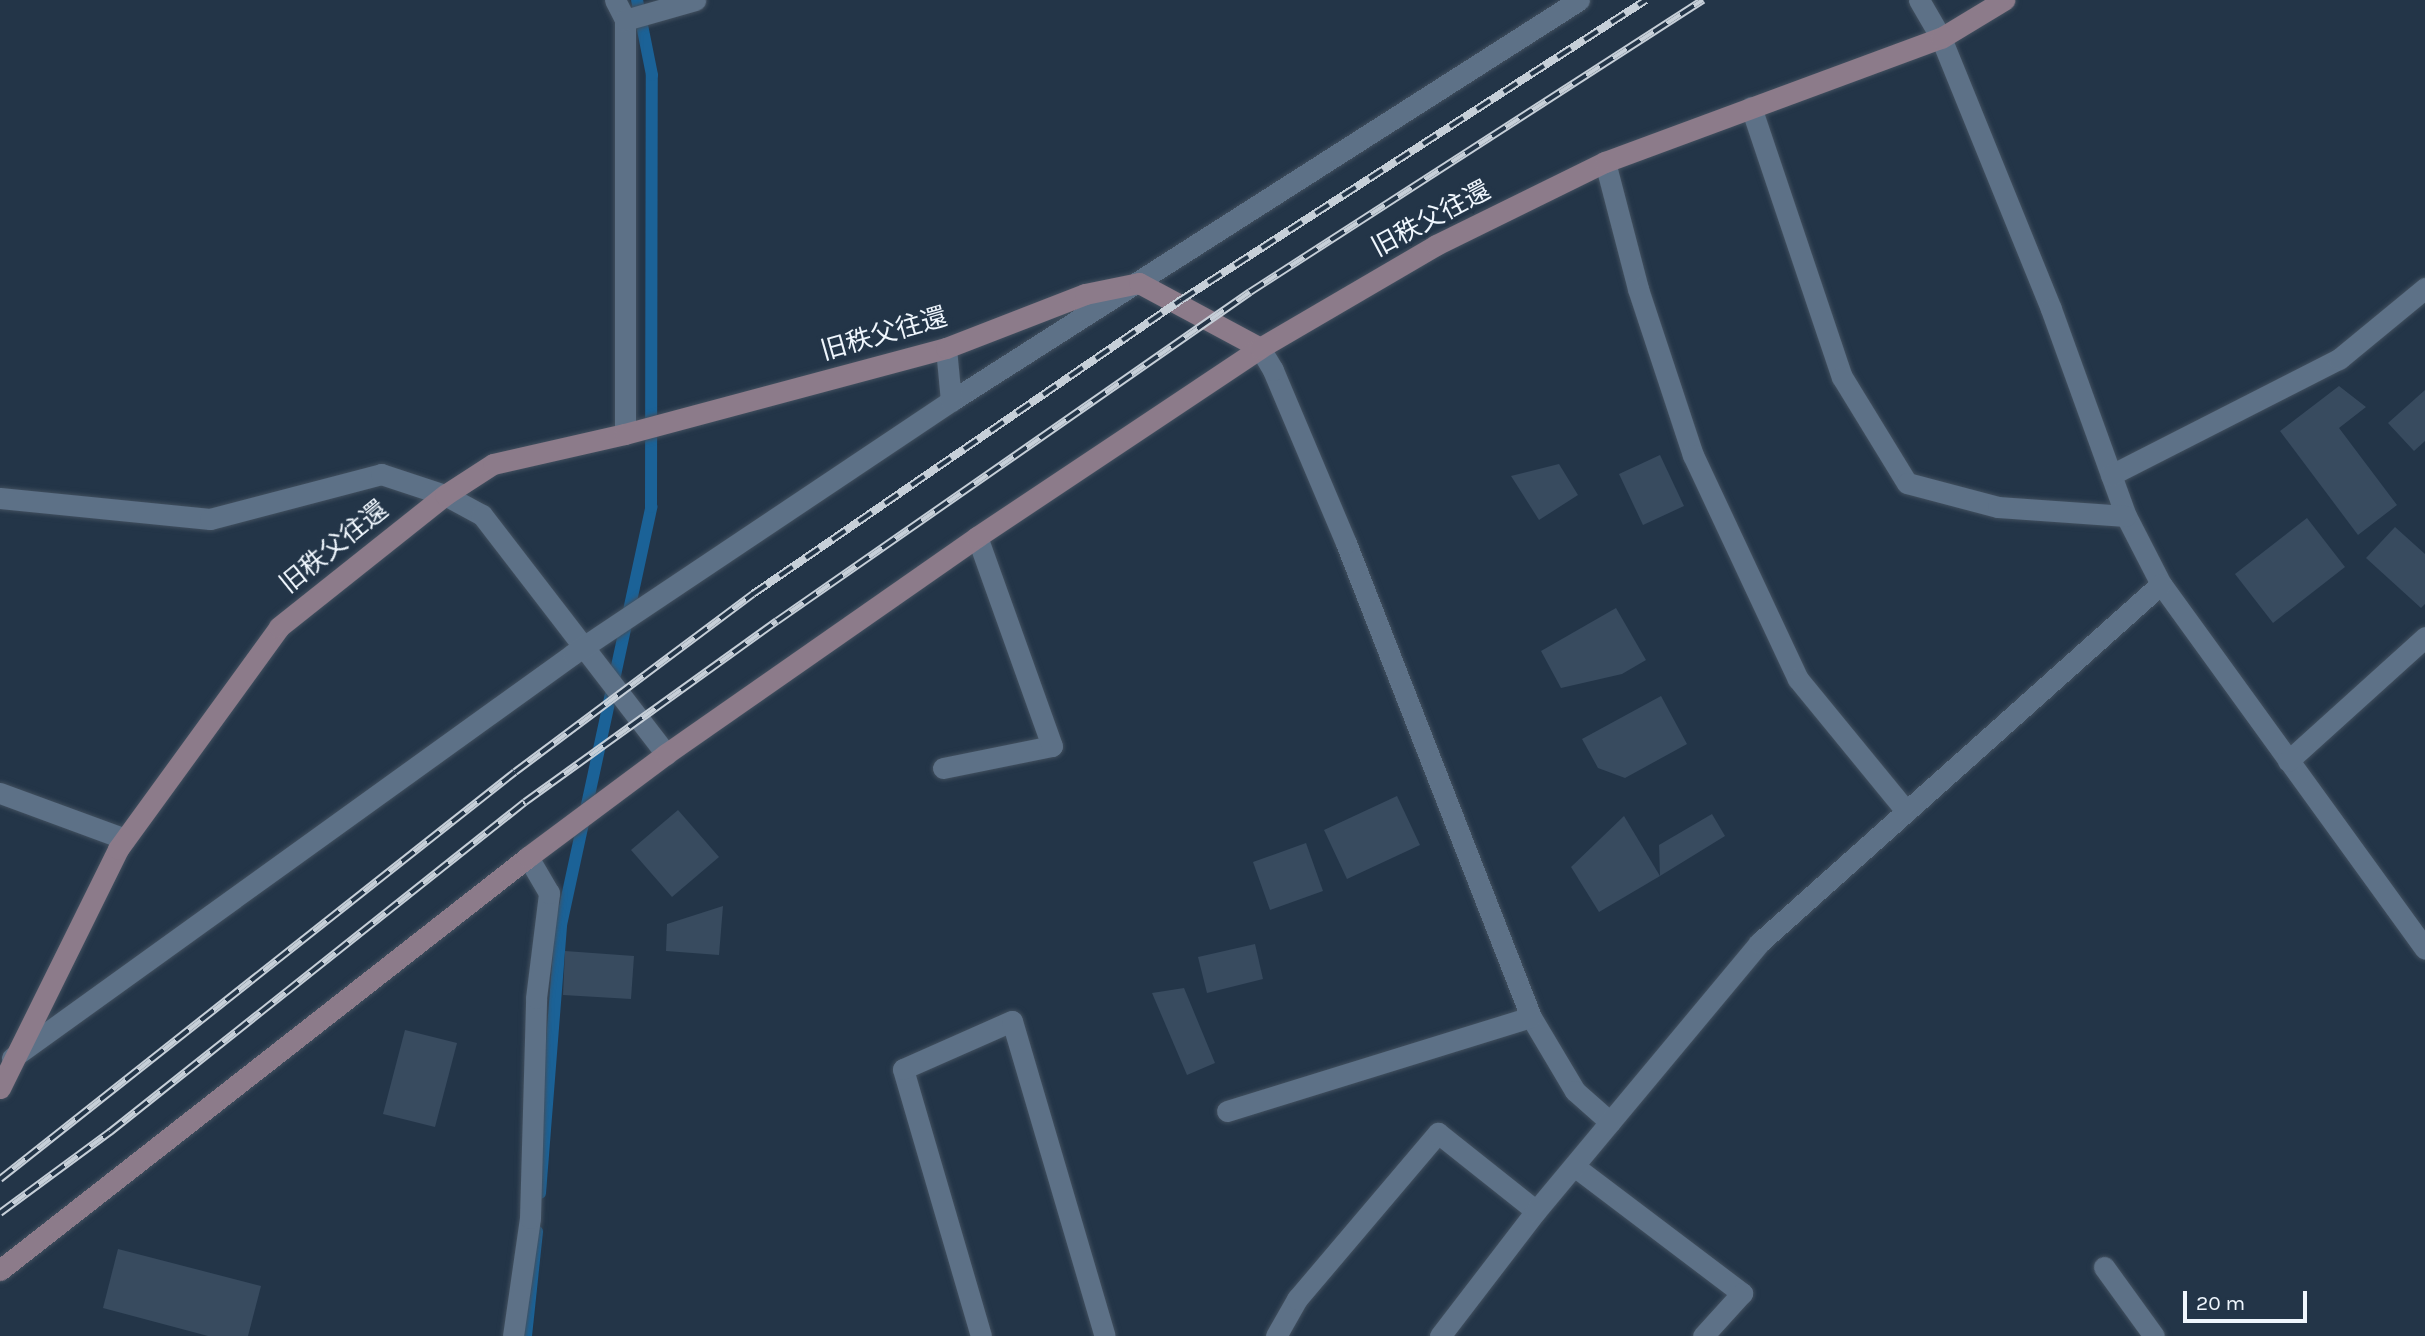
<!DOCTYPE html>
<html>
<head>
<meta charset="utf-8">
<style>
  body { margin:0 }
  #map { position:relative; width:2425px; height:1336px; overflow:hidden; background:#233548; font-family:Karla,"Noto Sans JP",sans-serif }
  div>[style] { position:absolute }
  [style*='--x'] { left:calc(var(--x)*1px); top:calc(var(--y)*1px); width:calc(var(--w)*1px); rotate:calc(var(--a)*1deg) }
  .stream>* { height:12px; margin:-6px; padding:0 6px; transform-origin:6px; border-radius:6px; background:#1b6297 }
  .building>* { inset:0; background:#384b5f }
  .roads { filter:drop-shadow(0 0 2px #42505f) drop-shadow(0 0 2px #42505f) }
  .lane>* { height:21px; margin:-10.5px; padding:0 10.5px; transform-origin:10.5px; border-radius:10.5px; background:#5d7187 }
  .street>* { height:21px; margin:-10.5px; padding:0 10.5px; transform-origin:10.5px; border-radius:10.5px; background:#5d7187 }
  .secondary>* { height:21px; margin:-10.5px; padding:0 10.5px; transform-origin:10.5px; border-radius:10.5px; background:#8c7b8a }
  .rail>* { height:8px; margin-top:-4px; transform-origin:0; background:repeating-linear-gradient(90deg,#233548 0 16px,#c6cfd8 0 32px); box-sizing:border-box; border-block:2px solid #c6cfd8 }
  span { translate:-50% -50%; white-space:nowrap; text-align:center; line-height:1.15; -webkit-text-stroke:7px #233548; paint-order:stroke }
  .street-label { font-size:26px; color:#eff6fd }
  .scale { position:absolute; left:2183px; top:1291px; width:124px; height:32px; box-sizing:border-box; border:4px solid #eff6fd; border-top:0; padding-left:9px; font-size:21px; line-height:24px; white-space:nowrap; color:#eff6fd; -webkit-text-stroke:5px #233548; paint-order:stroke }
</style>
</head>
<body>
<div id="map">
  <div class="stream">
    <i style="--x:540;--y:1193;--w:269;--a:-85.5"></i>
    <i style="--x:561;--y:925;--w:428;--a:-77.8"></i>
    <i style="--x:651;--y:507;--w:432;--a:-89.9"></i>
    <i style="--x:652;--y:75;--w:76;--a:-101.3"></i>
    <i style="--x:526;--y:1336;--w:105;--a:-84"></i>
  </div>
  <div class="building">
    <i style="clip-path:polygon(2339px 386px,2366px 407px,2339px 428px,2397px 505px,2358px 535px,2280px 431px)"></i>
    <i style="clip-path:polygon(2425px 390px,2425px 441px,2414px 451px,2388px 423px)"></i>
    <i style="clip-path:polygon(1660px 455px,1684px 506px,1643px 525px,1619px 474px)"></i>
    <i style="clip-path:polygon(1559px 464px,1578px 495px,1539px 520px,1511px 476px)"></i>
    <i style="clip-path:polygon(2307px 518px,2345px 567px,2273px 623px,2235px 574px)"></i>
    <i style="clip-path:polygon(2395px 527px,2425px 554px,2425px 604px,2421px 608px,2366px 558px)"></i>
    <i style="clip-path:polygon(1616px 608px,1646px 660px,1622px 674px,1561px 688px,1541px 651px)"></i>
    <i style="clip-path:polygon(1661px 696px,1687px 744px,1625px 778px,1598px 768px,1582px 739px)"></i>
    <i style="clip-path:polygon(1397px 796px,1420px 845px,1347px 879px,1324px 830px)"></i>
    <i style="clip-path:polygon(678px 810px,719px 857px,672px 897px,631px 850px)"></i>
    <i style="clip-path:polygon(1712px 814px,1725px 836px,1660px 876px,1659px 845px)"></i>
    <i style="clip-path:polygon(1624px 816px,1660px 876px,1599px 912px,1571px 867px)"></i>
    <i style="clip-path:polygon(1306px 843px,1323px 891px,1270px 910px,1253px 862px)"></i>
    <i style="clip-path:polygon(723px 906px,719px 955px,666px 951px,667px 924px)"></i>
    <i style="clip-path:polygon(1255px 944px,1263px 979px,1207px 993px,1198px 957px)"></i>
    <i style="clip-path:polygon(565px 951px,634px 956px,631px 999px,563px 995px)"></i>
    <i style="clip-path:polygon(1184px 988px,1215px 1063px,1187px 1075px,1152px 993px)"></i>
    <i style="clip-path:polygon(405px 1030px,457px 1043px,435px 1127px,383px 1114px)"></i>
    <i style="clip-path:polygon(118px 1249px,261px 1286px,248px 1336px,208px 1336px,103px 1308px)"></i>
  </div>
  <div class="roads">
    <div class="lane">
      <i style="--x:1605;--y:162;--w:131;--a:75.4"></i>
      <i style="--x:1638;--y:289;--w:175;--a:71.7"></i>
      <i style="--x:1693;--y:455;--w:247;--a:64.9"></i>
      <i style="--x:1798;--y:679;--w:171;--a:50.7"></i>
    </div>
    <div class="street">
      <i style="--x:615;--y:0;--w:22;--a:63"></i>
      <i style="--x:625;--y:20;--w:414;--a:90"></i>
      <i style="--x:1919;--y:0;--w:44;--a:59.9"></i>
      <i style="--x:1941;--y:38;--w:292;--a:67.9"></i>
      <i style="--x:2051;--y:309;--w:220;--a:70.1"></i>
      <i style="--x:2126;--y:516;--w:76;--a:62.8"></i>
      <i style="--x:2161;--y:584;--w:450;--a:54.1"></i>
      <i style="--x:625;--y:20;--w:73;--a:-15.9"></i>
      <i style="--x:1751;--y:107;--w:285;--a:71.4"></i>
      <i style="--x:1842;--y:377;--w:124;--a:58.5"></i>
      <i style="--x:1907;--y:483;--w:94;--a:14.8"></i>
      <i style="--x:1998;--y:507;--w:128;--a:4"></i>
      <i style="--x:951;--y:401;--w:745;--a:-32.56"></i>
      <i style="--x:2111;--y:475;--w:256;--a:-27"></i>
      <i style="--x:2339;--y:359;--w:112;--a:-39.5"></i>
      <i style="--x:0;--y:498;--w:211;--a:5.7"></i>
      <i style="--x:210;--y:519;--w:177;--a:-14.7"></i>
      <i style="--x:381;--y:474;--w:67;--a:18.2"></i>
      <i style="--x:445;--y:495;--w:42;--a:28.4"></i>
      <i style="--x:482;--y:515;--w:302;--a:52.4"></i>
      <i style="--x:2288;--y:761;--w:185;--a:-42.1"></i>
      <i style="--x:943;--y:768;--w:111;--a:-11.4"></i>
      <i style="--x:1052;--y:746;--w:222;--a:-109.7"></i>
      <i style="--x:0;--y:793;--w:133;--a:20.2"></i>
      <i style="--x:1531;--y:1017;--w:86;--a:59.3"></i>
      <i style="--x:1575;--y:1091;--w:47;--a:41.5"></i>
      <i style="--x:12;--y:1058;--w:691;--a:-35.76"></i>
      <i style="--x:573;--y:654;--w:455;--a:-33.8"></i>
      <i style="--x:951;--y:401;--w:53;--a:-95.4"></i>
      <i style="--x:1227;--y:1111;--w:318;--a:-17.2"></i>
      <i style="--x:1531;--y:1017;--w:509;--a:-111.32"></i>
      <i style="--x:1346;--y:543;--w:188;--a:-112.9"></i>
      <i style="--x:1273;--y:370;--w:26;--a:-121"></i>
      <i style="--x:1574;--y:1166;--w:211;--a:37.1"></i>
      <i style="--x:1742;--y:1293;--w:58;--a:132.2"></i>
      <i style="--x:2104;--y:1267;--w:85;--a:54.1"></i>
      <i style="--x:513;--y:1336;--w:119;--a:-81.8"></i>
      <i style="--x:530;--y:1218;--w:220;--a:-88.4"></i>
      <i style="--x:536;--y:998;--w:106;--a:-82.9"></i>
      <i style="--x:549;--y:893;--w:42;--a:-120.3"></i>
      <i style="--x:981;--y:1336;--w:278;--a:-106.3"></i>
      <i style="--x:903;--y:1069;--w:119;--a:-23.8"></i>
      <i style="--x:1012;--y:1021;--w:328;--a:73.6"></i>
      <i style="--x:1276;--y:1336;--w:43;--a:-60.4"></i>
      <i style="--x:1297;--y:1299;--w:218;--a:-49.7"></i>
      <i style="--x:1438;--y:1133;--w:125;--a:38.5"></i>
      <i style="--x:1440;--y:1336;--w:158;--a:-52.5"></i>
      <i style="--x:1536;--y:1211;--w:349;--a:-50.2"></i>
      <i style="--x:1759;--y:943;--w:539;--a:-41.77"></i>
    </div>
    <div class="secondary">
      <i style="--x:0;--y:1088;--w:267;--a:-63.7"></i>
      <i style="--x:118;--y:849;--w:274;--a:-54"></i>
      <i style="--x:279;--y:627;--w:212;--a:-38.5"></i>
      <i style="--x:445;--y:495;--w:57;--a:-32.9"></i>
      <i style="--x:493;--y:464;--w:135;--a:-12.8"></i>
      <i style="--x:625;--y:434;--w:332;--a:-15"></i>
      <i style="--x:946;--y:348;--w:149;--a:-21.2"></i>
      <i style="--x:1085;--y:294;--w:55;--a:-11.5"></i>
      <i style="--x:1139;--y:283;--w:137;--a:28.2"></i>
      <i style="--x:0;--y:1270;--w:670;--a:-38.03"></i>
      <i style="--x:528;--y:857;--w:172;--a:-36.7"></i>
      <i style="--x:666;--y:754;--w:379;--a:-34.9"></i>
      <i style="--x:977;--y:537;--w:340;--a:-33.7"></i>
      <i style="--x:1260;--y:348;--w:204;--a:-30.3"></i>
      <i style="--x:1436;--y:245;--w:188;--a:-26.2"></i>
      <i style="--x:1605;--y:162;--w:358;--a:-20.3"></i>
      <i style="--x:1941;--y:38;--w:74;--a:-31.1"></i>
    </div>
  </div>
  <div class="rail">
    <i style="--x:0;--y:1179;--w:656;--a:-38.32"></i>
    <i style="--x:515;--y:772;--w:297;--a:-36.8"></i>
    <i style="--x:753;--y:594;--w:519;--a:-34.49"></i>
    <i style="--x:1181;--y:300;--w:553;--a:-32.83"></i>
    <i style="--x:0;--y:1213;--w:137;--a:-36.4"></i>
    <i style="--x:110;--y:1132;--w:530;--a:-38.49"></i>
    <i style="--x:525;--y:802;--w:310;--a:-35.7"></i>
    <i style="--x:777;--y:621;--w:576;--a:-34.82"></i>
    <i style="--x:1250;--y:292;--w:539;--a:-32.81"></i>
  </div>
  <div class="street-label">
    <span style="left:1431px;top:219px;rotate:-28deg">旧秩父往還</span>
    <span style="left:884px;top:334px;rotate:-16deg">旧秩父往還</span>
    <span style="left:334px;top:547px;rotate:-39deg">旧秩父往還</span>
  </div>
  <div class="scale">20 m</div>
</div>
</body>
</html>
